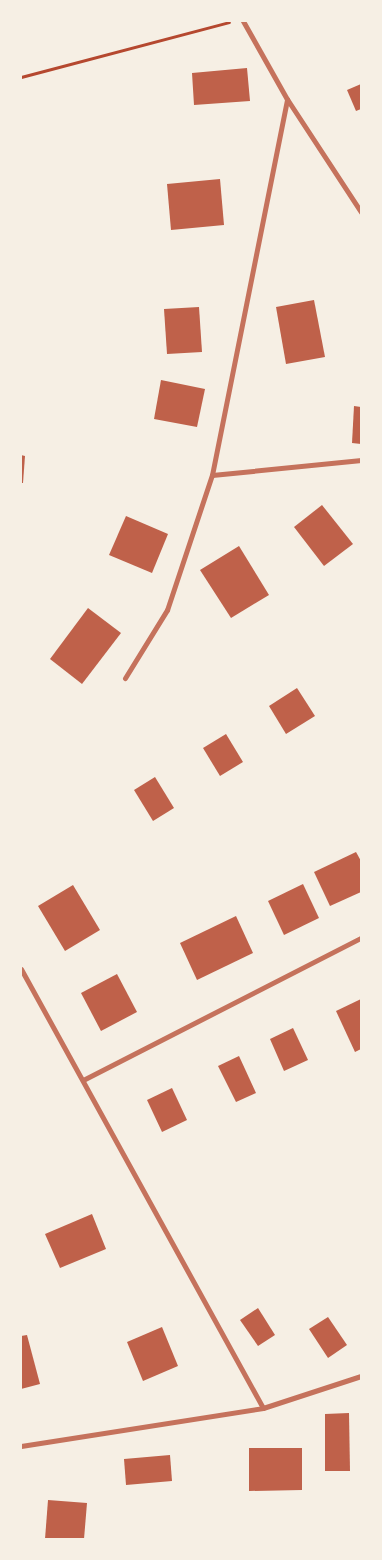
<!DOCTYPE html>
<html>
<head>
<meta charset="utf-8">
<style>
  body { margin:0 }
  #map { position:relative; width:382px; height:1560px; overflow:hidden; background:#f6efe4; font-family:Lato,sans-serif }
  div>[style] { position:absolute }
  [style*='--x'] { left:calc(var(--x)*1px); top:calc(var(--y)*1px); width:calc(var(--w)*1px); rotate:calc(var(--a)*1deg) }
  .building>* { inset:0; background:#bf614a }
  .path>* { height:3px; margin:-1.5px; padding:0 1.5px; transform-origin:1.5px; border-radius:1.5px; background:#b5482f }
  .minor>* { height:5px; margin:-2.5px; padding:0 2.5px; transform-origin:2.5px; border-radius:2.5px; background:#c5725c }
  span { translate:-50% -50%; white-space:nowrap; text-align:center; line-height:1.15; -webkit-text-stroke:5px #f6efe4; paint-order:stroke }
  .frame { position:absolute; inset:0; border:22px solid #f6efe4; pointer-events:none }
</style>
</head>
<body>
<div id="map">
  <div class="building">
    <i style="clip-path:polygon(247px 68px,250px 101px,194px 105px,192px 73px)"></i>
    <i style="clip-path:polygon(361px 84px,361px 109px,356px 111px,347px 90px)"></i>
    <i style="clip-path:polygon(220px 179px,224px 225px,171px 230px,167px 184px)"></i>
    <i style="clip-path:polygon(314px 300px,325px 357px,286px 364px,276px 307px)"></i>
    <i style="clip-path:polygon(199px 307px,202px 352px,167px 354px,164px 309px)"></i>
    <i style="clip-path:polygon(161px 380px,205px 389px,197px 427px,154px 419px)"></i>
    <i style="clip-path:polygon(354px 406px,361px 407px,361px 444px,352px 443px)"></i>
    <i style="clip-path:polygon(21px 455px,25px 456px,23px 483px,21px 483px)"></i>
    <i style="clip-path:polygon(322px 505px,353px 544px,324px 566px,294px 527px)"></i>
    <i style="clip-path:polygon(126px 516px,168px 534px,152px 573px,109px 555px)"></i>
    <i style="clip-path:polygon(239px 546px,269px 595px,231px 618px,200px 570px)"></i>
    <i style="clip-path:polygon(88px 608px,121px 633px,82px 684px,50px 659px)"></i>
    <i style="clip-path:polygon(297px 688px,315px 716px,286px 734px,269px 706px)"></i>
    <i style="clip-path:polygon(226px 734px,243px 762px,220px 776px,203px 748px)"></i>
    <i style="clip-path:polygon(155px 777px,174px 808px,153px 821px,134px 790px)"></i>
    <i style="clip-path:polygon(356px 852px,361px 861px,361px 892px,330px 906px,314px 872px)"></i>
    <i style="clip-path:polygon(303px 884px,319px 918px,284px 935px,268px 901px)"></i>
    <i style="clip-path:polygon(73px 885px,100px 930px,65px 951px,38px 906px)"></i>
    <i style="clip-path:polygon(236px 916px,253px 953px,197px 980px,180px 943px)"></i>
    <i style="clip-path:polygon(117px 974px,137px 1012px,101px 1031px,81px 993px)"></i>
    <i style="clip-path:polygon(361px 999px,361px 1049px,355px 1052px,336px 1011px)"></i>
    <i style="clip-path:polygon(293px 1028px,308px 1060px,284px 1071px,270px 1039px)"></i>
    <i style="clip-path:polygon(239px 1056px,256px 1093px,236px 1102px,218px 1066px)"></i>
    <i style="clip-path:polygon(172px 1088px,187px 1120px,162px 1132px,147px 1100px)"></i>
    <i style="clip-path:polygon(92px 1214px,106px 1249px,60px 1268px,45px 1234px)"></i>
    <i style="clip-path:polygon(258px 1308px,275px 1335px,258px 1346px,240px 1320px)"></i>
    <i style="clip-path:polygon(328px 1317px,347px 1345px,328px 1358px,309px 1329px)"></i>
    <i style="clip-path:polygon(162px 1327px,178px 1366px,143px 1381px,127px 1342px)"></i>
    <i style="clip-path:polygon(27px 1335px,40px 1384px,21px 1389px,21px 1336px)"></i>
    <i style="clip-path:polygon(349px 1413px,350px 1471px,325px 1471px,325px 1414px)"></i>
    <i style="clip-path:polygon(249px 1448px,302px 1448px,302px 1490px,249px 1491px)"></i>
    <i style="clip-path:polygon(170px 1455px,172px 1481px,126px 1485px,124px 1459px)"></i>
    <i style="clip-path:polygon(48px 1500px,87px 1503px,84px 1539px,45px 1539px)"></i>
  </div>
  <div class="path">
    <i style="--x:21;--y:77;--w:215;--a:-14.8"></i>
  </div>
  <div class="minor">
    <i style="--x:243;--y:21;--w:90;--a:60.6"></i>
    <i style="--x:287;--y:99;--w:135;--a:56.8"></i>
    <i style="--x:212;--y:475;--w:150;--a:-5.7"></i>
    <i style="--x:125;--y:678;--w:80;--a:-58.3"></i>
    <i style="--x:167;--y:610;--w:142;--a:-71.6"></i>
    <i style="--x:212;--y:475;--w:383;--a:-78.7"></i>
    <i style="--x:21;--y:969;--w:501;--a:61.13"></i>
    <i style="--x:83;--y:1080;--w:312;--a:-27.1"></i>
    <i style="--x:21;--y:1446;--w:245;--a:-8.9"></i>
    <i style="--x:263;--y:1408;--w:103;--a:-18.1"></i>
  </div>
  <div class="frame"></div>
</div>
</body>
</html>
